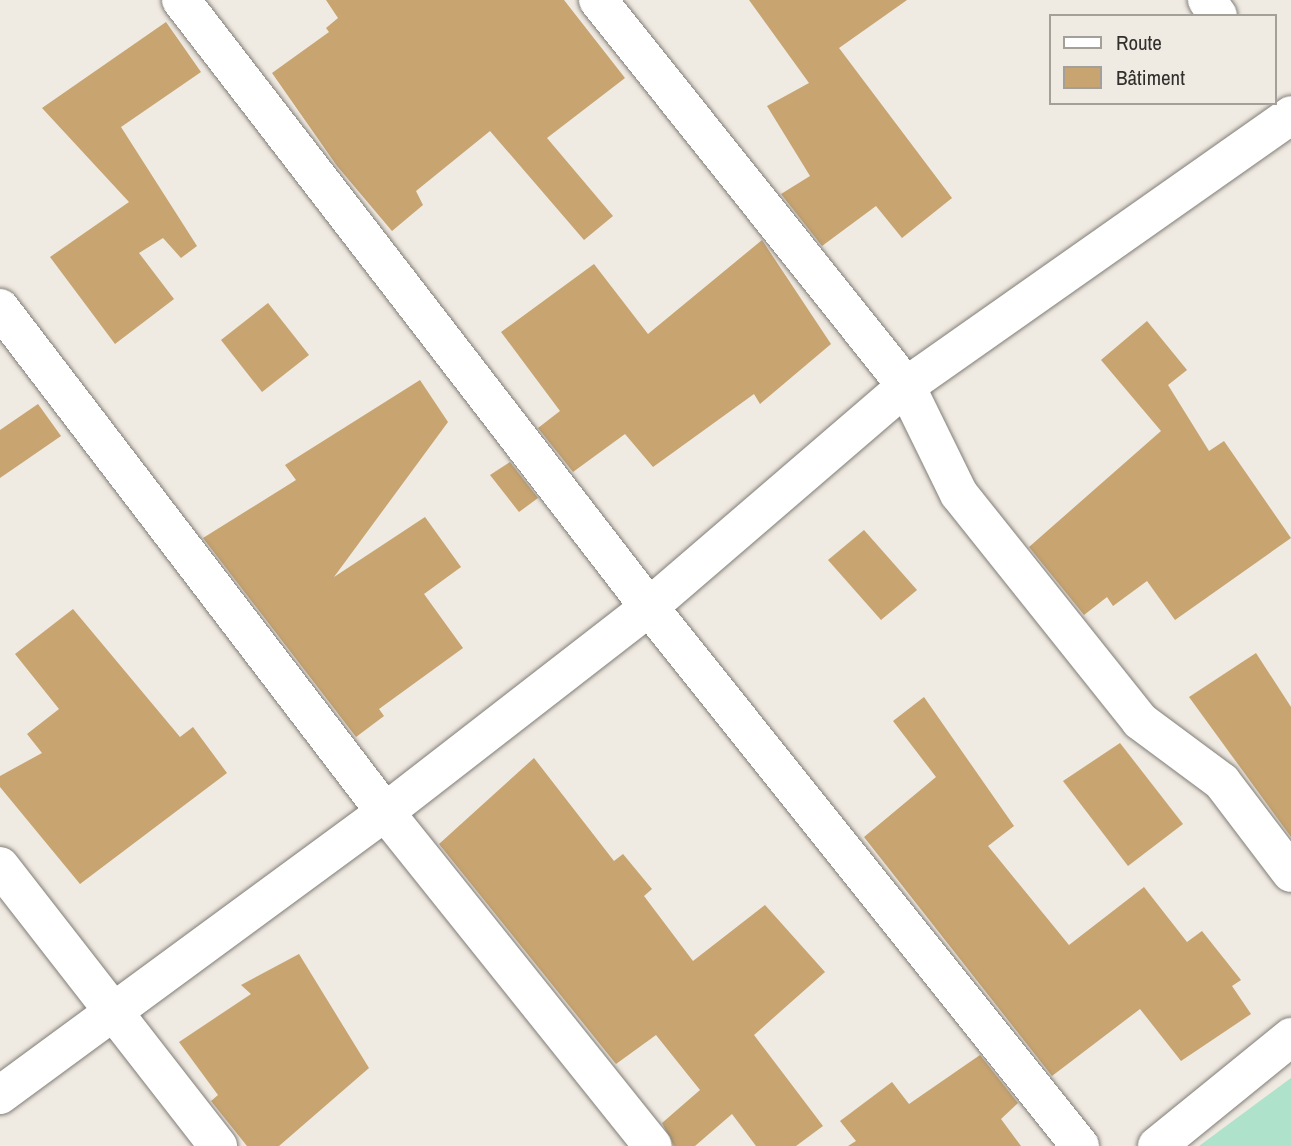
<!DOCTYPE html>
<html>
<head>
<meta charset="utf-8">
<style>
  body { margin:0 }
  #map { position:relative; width:1291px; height:1146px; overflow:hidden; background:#efeae2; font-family:"Archivo Narrow",sans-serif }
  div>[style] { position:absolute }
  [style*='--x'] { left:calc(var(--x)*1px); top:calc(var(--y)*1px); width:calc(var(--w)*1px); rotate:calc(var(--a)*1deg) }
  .green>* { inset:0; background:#afe2ca }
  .building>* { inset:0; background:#c7a470 }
  .roads { filter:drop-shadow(0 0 2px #817d76) drop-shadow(0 0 2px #817d76) }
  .minor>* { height:38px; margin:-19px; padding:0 19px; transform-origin:19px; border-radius:19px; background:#fff }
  span { translate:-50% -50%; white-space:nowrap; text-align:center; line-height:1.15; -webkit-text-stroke:5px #efeae2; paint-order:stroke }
  .legend { position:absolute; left:1049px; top:14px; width:228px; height:91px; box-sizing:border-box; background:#efeae2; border:2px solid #a3a09a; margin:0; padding:9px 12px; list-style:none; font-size:21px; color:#32302d }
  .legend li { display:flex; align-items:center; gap:14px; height:35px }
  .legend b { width:35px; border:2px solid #a3a09a }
</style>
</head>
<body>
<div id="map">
  <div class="green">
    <i style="clip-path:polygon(1291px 1078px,1291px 1146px,1199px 1146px)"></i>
  </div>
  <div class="building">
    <i style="clip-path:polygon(326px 0,564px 0,625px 78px,547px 138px,613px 216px,584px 240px,490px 131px,416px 191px,423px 205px,392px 231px,337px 166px,272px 73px,329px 32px,326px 28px,338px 18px)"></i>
    <i style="clip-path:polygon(749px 0,907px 0,839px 48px,952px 198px,902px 238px,876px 206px,822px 246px,781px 194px,810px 176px,767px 106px,809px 83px)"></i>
    <i style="clip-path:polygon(166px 22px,201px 72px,121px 127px,197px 246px,181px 258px,163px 238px,139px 253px,174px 299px,115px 344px,50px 257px,129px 202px,42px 108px)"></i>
    <i style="clip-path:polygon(762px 240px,831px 344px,760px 404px,754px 394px,653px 467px,625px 434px,573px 472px,538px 428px,560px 411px,501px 332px,594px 264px,648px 334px)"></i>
    <i style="clip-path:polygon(268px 303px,309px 355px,262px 392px,221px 340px)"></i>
    <i style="clip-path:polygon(1147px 321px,1187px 370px,1168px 385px,1209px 451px,1224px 441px,1291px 538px,1175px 620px,1147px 581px,1113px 606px,1107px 597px,1084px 615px,1029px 547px,1161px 431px,1101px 360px)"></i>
    <i style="clip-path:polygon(420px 380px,448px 422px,334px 577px,425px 517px,461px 567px,424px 594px,463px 648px,379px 709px,384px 716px,356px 737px,203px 538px,296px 480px,285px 465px)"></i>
    <i style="clip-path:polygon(38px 404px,61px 436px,0 478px,0 430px)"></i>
    <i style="clip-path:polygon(510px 462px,538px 498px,519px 512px,490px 475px)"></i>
    <i style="clip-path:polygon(864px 530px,917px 590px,881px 620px,828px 560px)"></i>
    <i style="clip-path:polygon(73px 609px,180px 737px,193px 727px,227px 773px,80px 884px,0 787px,0 776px,42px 753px,27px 734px,59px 709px,15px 654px)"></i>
    <i style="clip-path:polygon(1256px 653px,1291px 707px,1291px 837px,1189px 697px)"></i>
    <i style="clip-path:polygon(924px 697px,1014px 826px,988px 846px,1069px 945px,1144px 887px,1187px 942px,1202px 931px,1241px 980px,1232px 986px,1251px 1014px,1181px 1061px,1140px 1009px,1052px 1076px,864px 837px,936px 777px,893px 721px)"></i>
    <i style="clip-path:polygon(1120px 743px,1183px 824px,1128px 866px,1063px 781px)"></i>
    <i style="clip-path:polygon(534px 758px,614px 861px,623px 854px,652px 889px,644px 896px,693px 961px,765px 905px,825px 972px,754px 1035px,823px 1126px,796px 1146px,756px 1146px,732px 1114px,695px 1146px,674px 1146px,662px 1123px,700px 1090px,656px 1035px,616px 1064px,439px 844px)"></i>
    <i style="clip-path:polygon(299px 954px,369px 1068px,279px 1146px,247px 1146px,211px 1101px,218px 1095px,179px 1042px,251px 994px,241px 985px)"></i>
    <i style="clip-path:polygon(980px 1055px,1018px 1103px,1001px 1119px,1021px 1146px,848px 1146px,856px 1141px,840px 1121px,892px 1082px,909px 1104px)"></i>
  </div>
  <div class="roads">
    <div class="minor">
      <i style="--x:181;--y:0;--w:766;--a:52.37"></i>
      <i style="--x:649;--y:607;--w:690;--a:51.35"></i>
      <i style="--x:598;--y:0;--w:494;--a:51.4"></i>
      <i style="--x:906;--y:386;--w:120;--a:63.9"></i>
      <i style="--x:959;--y:494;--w:290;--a:51.4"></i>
      <i style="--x:1140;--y:721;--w:102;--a:36.6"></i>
      <i style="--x:1222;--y:782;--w:114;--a:52.8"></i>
      <i style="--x:1207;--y:0;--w:19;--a:55"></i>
      <i style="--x:0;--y:308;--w:634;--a:52.62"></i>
      <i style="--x:385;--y:812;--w:428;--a:51.3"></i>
      <i style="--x:0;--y:866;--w:355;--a:52.1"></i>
      <i style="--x:0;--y:1095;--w:478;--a:-36.3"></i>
      <i style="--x:385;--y:812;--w:334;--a:-37.8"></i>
      <i style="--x:649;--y:607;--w:339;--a:-40.7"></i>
      <i style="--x:906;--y:386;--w:471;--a:-35.1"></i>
      <i style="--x:1157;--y:1146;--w:173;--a:-39.1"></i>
    </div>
  </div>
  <ul class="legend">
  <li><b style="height:9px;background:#fff"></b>Route</li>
  <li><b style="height:19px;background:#c7a470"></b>Bâtiment</li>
  </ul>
</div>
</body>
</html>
